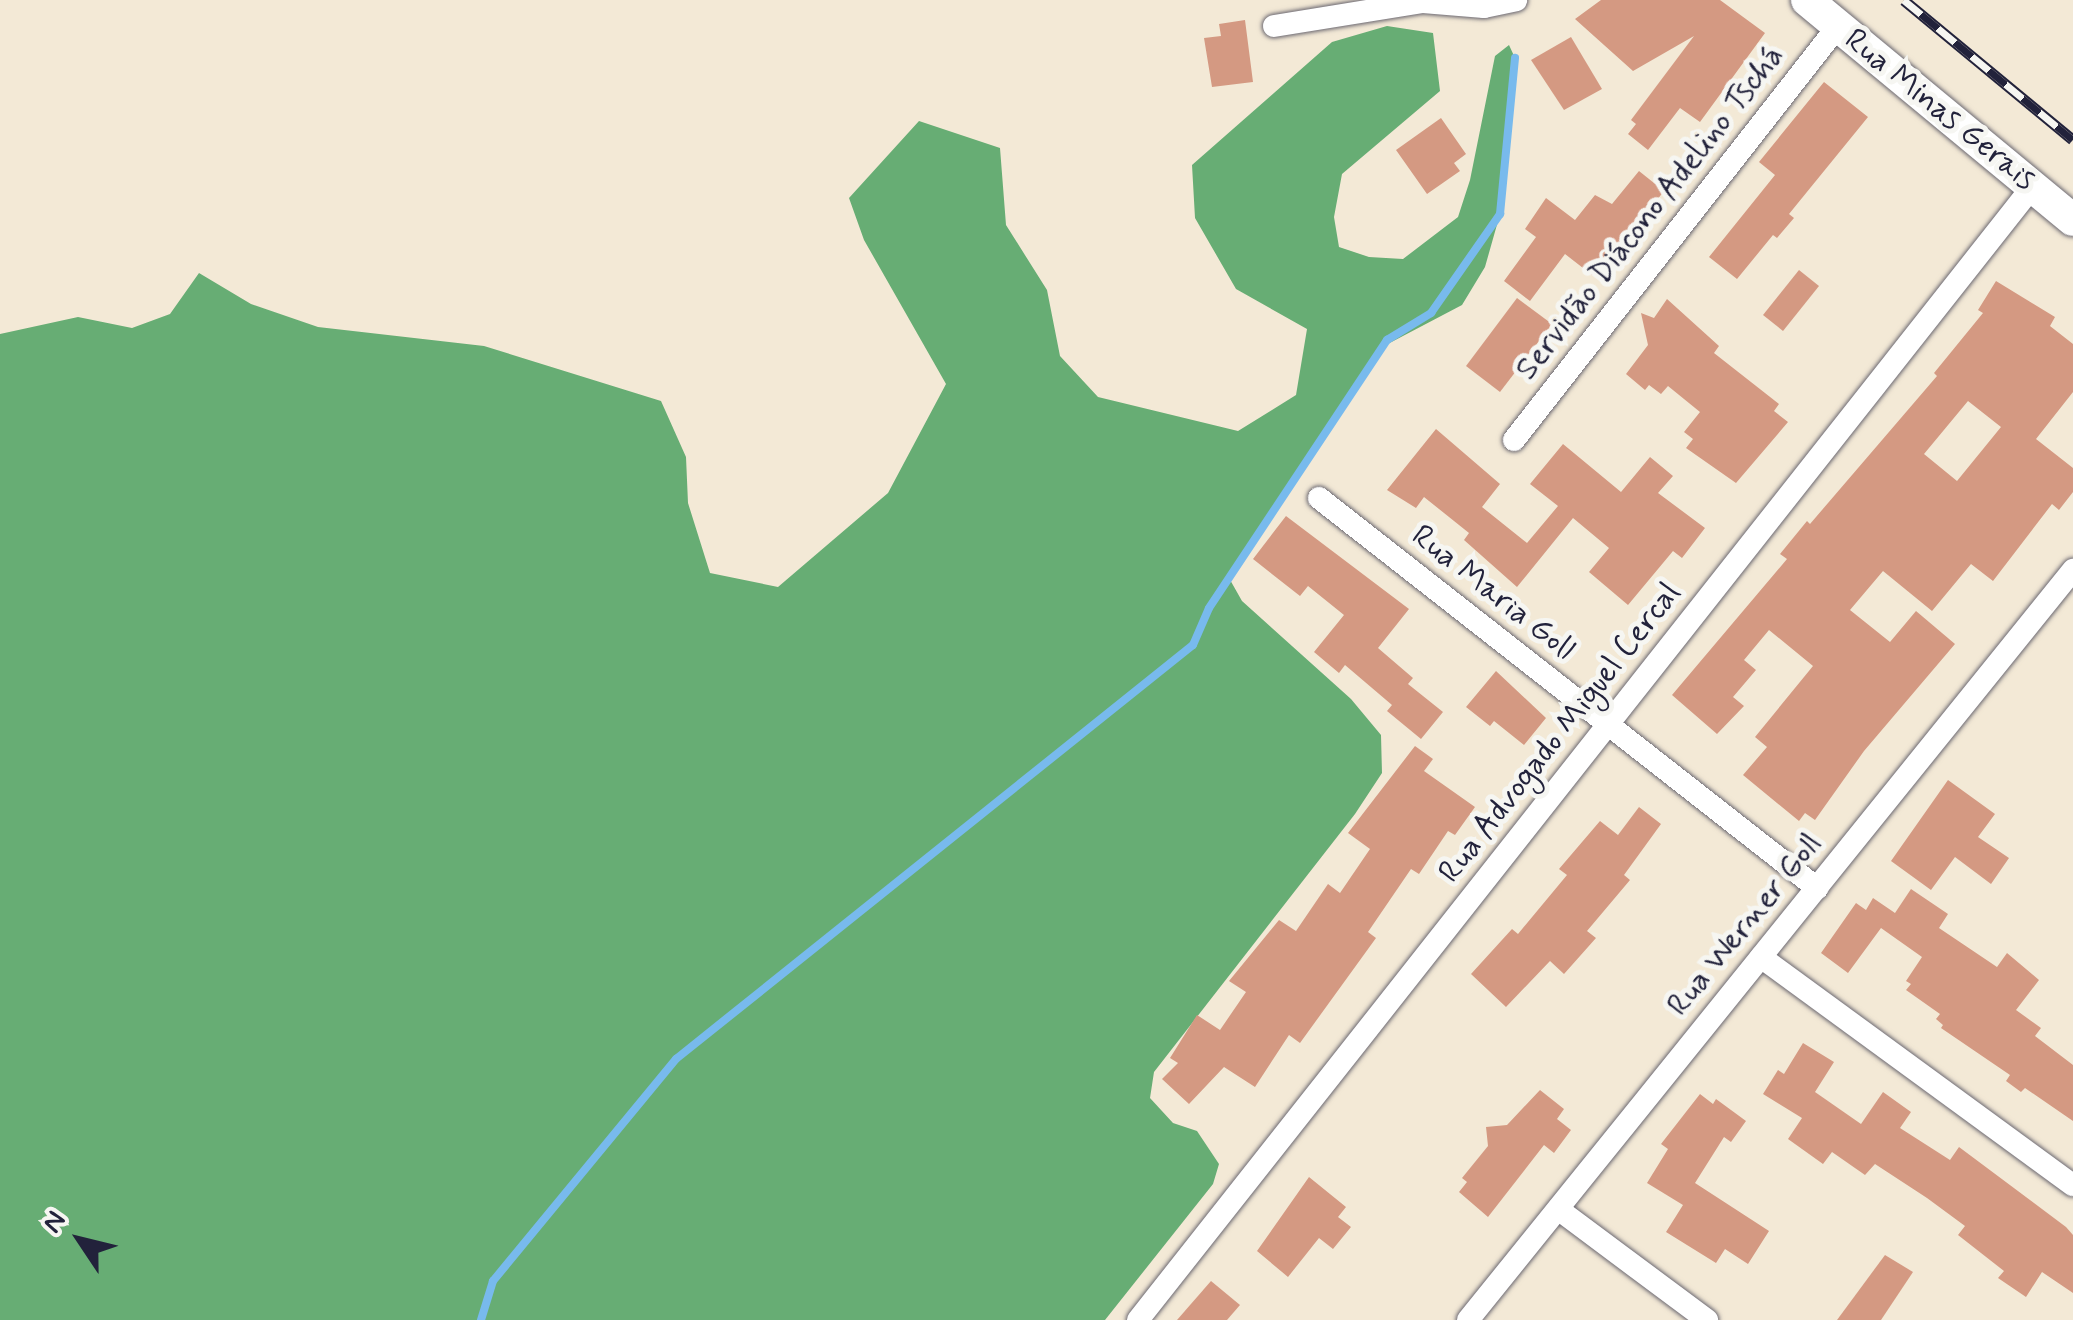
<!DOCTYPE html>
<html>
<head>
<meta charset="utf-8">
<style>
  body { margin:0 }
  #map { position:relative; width:2073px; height:1320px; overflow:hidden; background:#f3e9d6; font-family:Mynerve,sans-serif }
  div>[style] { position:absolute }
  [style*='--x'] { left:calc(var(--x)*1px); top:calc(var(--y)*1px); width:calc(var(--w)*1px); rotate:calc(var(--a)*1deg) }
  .forest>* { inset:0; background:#67ad74 }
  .stream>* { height:8px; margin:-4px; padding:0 4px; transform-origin:4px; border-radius:4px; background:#78baed }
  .building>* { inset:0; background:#d49982 }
  .roads { filter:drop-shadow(0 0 2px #6b6871) drop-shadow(0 0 2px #6b6871) }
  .street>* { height:22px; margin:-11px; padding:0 11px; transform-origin:11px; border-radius:11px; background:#fff }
  .secondary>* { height:32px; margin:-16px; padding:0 16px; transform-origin:16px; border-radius:16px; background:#fff }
  .rail>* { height:11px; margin-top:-5.5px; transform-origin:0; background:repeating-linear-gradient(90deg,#f6f6f2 0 22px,#22223b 0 44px); box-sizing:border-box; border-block:2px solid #22223b }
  span { translate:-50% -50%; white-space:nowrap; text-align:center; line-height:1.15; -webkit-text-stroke:10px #f6f6f2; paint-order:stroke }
  .street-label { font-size:32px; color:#22223b }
  .north { position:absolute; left:30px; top:1190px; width:100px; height:100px; -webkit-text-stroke:8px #f6f6f2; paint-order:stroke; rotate:305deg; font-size:28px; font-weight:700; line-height:40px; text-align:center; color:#22223b }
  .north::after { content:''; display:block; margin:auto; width:35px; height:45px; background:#22223b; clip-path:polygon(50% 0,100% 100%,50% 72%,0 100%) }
</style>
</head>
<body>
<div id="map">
  <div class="forest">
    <i style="clip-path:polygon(1387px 26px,1433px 33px,1440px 91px,1342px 174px,1334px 217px,1339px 247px,1369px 257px,1403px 259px,1458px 217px,1470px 180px,1495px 56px,1509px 45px,1515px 58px,1500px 214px,1485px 267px,1462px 305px,1382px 347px,1229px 578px,1242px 601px,1351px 699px,1381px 735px,1382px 773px,1355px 814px,1154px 1072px,1150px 1098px,1173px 1123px,1197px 1131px,1219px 1164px,1213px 1184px,1105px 1320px,0 1320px,0 334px,78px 317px,132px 328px,170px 314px,199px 273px,251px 304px,318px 327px,484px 346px,661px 401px,686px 457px,688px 503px,710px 573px,778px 587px,888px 493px,946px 384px,864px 240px,849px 198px,919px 121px,1000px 148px,1006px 225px,1047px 290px,1060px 356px,1098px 397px,1238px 431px,1296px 395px,1307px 329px,1236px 289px,1195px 218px,1192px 165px,1332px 42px)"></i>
  </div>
  <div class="stream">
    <i style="--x:481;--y:1320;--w:41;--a:-72.9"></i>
    <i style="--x:493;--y:1281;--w:288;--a:-50.5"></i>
    <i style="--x:676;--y:1059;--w:662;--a:-38.69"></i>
    <i style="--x:1193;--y:645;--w:40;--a:-66.6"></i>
    <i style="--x:1209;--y:608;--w:322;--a:-56.4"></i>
    <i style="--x:1387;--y:340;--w:52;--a:-31.5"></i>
    <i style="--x:1431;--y:313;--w:121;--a:-55.1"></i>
    <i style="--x:1500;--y:214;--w:157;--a:-84.5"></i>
  </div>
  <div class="building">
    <i style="clip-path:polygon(1601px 0,1720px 0,1765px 33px,1700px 122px,1680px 108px,1648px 150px,1628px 134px,1636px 124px,1631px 120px,1694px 36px,1633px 71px,1575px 19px)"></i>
    <i style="clip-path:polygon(1245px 20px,1253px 82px,1212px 87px,1204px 38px,1221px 36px,1219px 24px)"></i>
    <i style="clip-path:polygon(1571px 37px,1602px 89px,1564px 110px,1531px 60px)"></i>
    <i style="clip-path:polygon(1824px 82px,1868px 117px,1789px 214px,1794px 218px,1777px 238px,1773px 235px,1737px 279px,1709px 257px,1775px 175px,1759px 162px)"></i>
    <i style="clip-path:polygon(1441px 118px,1466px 154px,1454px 163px,1460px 171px,1427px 194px,1396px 150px)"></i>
    <i style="clip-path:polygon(1639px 171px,1664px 191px,1617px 251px,1613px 248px,1592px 275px,1565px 254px,1530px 301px,1504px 281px,1536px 237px,1525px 229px,1546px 198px,1575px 220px,1595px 195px,1612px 204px)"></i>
    <i style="clip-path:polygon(1799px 270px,1819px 286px,1783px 331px,1763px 315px)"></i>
    <i style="clip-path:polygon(evenodd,1996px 281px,2055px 317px,2050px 326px,2073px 344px,2073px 392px,2036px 439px,2073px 468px,2073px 492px,2059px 510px,2052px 504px,1993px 581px,1971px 564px,1932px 611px,1883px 571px,1850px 610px,1890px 642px,1916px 611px,1955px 644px,1864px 751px,1815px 820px,1805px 813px,1799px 821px,1743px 775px,1767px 747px,1755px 737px,1813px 666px,1769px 630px,1744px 660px,1756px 670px,1733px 697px,1744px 706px,1717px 734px,1672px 695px,1787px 559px,1780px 554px,1807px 521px,1810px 524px,1937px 376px,1934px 373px,1983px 313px,1978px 310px,1996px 281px,1968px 401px,2001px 427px,1957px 481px,1924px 454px,1968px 401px)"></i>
    <i style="clip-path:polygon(1517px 298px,1552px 324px,1500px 392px,1466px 366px)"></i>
    <i style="clip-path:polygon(1667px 299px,1719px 346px,1714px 353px,1779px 404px,1774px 411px,1788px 422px,1736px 483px,1686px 448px,1693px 439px,1684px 432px,1700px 412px,1668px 386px,1661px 394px,1649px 385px,1645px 390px,1626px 374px,1648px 345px,1641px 313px,1654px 318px)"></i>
    <i style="clip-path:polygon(1436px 429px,1500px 484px,1482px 507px,1527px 543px,1558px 506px,1530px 484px,1563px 444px,1621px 492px,1650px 457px,1673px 476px,1658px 493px,1705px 528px,1682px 558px,1673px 551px,1628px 605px,1589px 572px,1609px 548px,1573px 518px,1517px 587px,1464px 540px,1469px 533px,1424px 497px,1416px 508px,1387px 490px)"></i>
    <i style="clip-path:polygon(1286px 516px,1409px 609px,1378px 648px,1413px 678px,1408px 684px,1443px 712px,1421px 739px,1387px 711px,1392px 705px,1345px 665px,1339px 673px,1314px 652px,1344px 615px,1308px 586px,1300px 596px,1253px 559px)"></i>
    <i style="clip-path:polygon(1496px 671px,1546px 718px,1524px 745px,1494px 721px,1490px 726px,1466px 707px)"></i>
    <i style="clip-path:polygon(1415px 746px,1433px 759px,1424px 771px,1475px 807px,1455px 835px,1448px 831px,1419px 874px,1411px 869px,1368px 932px,1376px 938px,1300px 1043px,1289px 1035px,1255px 1087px,1224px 1067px,1189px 1104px,1162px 1079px,1178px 1063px,1170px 1058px,1197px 1015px,1220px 1030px,1246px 992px,1229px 981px,1279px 920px,1296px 931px,1328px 884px,1340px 893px,1370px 849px,1348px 833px)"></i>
    <i style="clip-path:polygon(1948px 780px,1995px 814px,1978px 837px,2009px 858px,1991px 884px,1955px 857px,1931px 890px,1891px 861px)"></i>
    <i style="clip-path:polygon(1639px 807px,1661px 824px,1624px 875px,1630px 880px,1587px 931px,1596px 938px,1564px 974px,1550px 961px,1506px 1007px,1471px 974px,1512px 929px,1518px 934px,1567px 875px,1559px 869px,1600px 821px,1618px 835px)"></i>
    <i style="clip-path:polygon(1911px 889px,1948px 914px,1939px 928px,1997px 967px,2007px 953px,2039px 980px,2016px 1010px,2041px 1028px,2035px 1036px,2073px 1065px,2073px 1121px,2025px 1088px,2021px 1092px,2006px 1081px,2010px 1075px,1941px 1028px,1943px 1025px,1936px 1019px,1940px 1014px,1906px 990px,1911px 984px,1906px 981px,1922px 957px,1881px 928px,1848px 973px,1821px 953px,1856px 903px,1866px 910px,1873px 898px,1895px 913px)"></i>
    <i style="clip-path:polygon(1803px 1043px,1834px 1062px,1815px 1092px,1861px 1124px,1883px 1092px,1911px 1112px,1900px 1128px,1950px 1160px,1959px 1147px,2066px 1227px,2073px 1235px,2073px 1293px,2042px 1272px,2026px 1297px,1998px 1278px,2004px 1271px,1958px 1235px,1965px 1226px,1927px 1198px,1875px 1164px,1865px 1175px,1832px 1152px,1823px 1164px,1788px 1139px,1802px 1118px,1763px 1094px,1778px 1070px,1784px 1074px)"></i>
    <i style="clip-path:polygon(1540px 1090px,1564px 1109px,1557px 1119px,1571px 1130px,1554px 1153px,1544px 1145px,1488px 1217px,1459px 1192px,1467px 1182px,1462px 1178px,1488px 1146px,1486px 1127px,1507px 1125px)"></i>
    <i style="clip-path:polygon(1700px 1094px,1713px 1104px,1716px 1099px,1746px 1121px,1731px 1142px,1724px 1137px,1695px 1183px,1769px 1231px,1748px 1264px,1725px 1249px,1716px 1263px,1666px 1232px,1683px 1205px,1647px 1183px,1668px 1149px,1661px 1144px)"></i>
    <i style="clip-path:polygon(1309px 1177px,1346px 1207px,1338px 1217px,1351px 1227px,1333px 1249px,1319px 1238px,1288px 1277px,1257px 1251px)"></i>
    <i style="clip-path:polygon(1885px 1255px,1913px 1272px,1881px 1320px,1837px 1320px)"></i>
    <i style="clip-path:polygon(1211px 1281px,1240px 1305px,1227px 1320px,1177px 1320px)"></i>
  </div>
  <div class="roads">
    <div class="street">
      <i style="--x:1274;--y:26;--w:151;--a:-9.2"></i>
      <i style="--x:1423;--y:2;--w:61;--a:4.7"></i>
      <i style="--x:1484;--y:7;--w:33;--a:-12"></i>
      <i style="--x:1514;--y:440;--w:526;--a:-51.95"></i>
      <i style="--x:1319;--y:498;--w:633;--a:38.07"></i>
      <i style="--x:1761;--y:957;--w:386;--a:36.2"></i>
      <i style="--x:1558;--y:1209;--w:186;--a:36.7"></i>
      <i style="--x:1138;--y:1320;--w:1445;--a:-51.72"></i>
      <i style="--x:1468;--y:1320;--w:964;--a:-51.11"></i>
    </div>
    <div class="secondary">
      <i style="--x:1807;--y:0;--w:345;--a:39.6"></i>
    </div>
  </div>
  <div class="rail">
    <i style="--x:1904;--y:0;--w:219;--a:39.6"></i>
  </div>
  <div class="street-label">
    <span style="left:1940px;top:110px;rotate:39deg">Rua Minas Gerais</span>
    <span style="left:1650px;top:213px;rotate:-52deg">Servidão Diácono Adelino Tschá</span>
    <span style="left:1493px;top:593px;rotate:38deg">Rua Maria Goll</span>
    <span style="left:1560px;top:733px;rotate:-52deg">Rua Advogado Miguel Cercal</span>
    <span style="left:1745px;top:925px;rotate:-51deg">Rua Werner Goll</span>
  </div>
  <div class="north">N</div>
</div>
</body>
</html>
